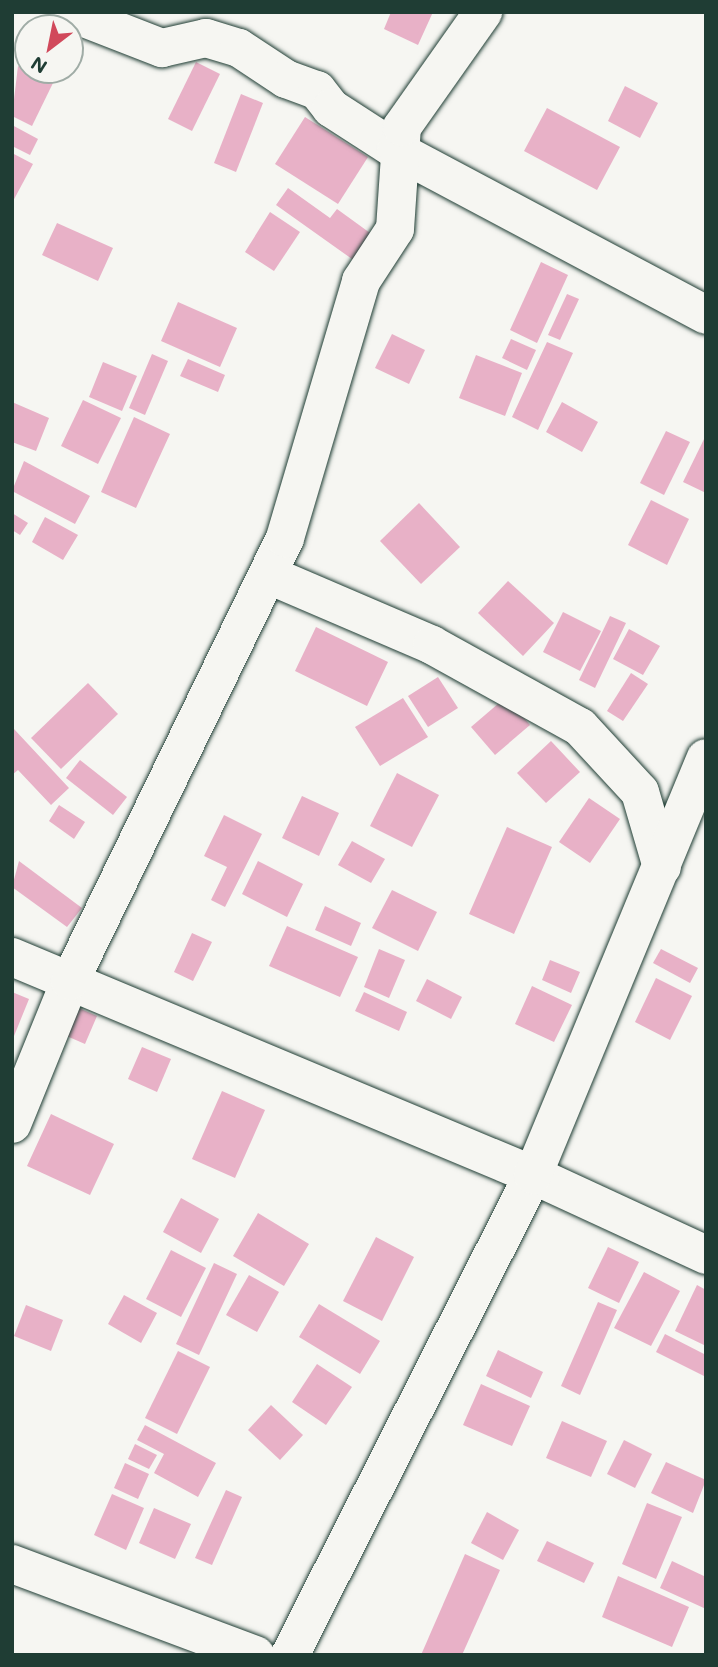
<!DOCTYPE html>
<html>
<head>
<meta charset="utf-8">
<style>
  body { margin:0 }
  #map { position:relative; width:718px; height:1667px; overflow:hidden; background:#f6f6f2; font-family:Mali,sans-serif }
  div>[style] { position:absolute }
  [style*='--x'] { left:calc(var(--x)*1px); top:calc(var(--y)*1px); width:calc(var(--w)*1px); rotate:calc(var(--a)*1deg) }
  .building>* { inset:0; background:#e8b1c7 }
  .roads { filter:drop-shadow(0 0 2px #1f3d34) drop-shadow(0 0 2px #1f3d34) }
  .minor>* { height:38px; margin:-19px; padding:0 19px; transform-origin:19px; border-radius:19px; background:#f6f6f2 }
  span { translate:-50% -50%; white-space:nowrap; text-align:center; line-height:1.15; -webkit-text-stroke:5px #f6f6f2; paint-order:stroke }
  .frame { position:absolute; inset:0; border:14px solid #1f3d34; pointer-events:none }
  .north { position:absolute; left:14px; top:14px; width:70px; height:70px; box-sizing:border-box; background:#f6f6f2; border:2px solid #a0aca6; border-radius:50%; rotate:212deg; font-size:19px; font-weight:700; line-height:28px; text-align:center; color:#1f3d34 }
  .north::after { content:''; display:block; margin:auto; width:24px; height:32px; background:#d1495b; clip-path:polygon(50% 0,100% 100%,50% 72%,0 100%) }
</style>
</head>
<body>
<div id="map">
  <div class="building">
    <i style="clip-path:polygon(391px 12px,433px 12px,418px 45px,384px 29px)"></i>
    <i style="clip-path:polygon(196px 62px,220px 74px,192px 131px,168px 119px)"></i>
    <i style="clip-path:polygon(18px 66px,53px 83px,32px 126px,12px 116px)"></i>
    <i style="clip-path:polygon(625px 86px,658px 103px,640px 138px,608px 121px)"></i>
    <i style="clip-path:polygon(241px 94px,263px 103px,236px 172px,214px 163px)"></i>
    <i style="clip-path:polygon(547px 108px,620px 147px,597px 190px,524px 151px)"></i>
    <i style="clip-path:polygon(305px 117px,368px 157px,338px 204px,275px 164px)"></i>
    <i style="clip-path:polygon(12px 125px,38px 139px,30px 155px,12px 146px)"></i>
    <i style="clip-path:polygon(12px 153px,33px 164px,12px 203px)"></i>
    <i style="clip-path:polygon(288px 188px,330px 218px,337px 209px,377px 238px,359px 264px,276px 205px)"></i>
    <i style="clip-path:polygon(270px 212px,300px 232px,274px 271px,245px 252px)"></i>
    <i style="clip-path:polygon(57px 223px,113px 248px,98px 281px,42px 255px)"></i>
    <i style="clip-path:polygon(541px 262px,568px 275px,537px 343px,510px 330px)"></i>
    <i style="clip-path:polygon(567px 294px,579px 299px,560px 340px,548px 335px)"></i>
    <i style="clip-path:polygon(178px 302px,237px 328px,220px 367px,161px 341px)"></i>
    <i style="clip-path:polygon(392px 334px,425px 350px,409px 384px,375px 368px)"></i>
    <i style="clip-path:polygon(511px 339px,536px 350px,527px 370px,502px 358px)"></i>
    <i style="clip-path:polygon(547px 342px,573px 353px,538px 430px,512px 417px)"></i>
    <i style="clip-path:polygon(152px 354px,168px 361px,145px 415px,129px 408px)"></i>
    <i style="clip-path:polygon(476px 355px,522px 373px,505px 416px,459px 398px)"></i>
    <i style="clip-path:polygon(188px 359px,225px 375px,218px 392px,180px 376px)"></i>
    <i style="clip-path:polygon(103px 362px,137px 376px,122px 411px,89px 397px)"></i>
    <i style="clip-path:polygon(83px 400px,121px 418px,98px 464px,61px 446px)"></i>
    <i style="clip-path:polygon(12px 402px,49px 418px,36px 451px,12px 442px)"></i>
    <i style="clip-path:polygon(562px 402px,598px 422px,582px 452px,546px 432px)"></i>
    <i style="clip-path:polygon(134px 417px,170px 434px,136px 508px,101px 492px)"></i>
    <i style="clip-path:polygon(666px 431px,690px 442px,664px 495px,640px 483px)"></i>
    <i style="clip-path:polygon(706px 435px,706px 493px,683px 482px)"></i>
    <i style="clip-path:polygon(24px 461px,90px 496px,75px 524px,12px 491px)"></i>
    <i style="clip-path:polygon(651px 500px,689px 519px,667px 565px,628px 545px)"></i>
    <i style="clip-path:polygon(419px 503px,460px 547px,421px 584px,380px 541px)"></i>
    <i style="clip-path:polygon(12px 513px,28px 523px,20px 535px,12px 530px)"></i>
    <i style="clip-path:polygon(45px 517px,78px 535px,63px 560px,32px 542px)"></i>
    <i style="clip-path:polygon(508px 581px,554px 623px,523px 656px,478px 613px)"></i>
    <i style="clip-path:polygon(563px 612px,601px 631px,580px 671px,543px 652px)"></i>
    <i style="clip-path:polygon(610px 616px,626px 623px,595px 688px,579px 680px)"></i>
    <i style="clip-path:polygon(316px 627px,388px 662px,367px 706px,295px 671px)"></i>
    <i style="clip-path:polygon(629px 629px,660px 646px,643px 675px,613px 659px)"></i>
    <i style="clip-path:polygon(631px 673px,648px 684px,623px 721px,607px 711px)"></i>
    <i style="clip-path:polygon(438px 677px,458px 708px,428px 727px,408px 696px)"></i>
    <i style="clip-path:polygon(88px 683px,118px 714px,61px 769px,31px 738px)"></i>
    <i style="clip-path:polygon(506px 697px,530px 725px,495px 755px,471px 727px)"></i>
    <i style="clip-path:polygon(403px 698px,428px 737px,380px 766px,355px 727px)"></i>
    <i style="clip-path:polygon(14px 729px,69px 788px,51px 805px,18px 770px,12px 775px)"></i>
    <i style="clip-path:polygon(551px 741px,580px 772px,546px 803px,517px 773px)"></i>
    <i style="clip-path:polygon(80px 760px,127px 797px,113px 815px,66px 778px)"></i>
    <i style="clip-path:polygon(397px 773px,439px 795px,412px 847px,370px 826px)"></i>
    <i style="clip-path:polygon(302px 796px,339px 813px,319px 856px,282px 838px)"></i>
    <i style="clip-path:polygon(589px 798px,620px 819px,590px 863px,559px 842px)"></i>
    <i style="clip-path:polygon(59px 805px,85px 822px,74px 839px,49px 821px)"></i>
    <i style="clip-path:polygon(224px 815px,262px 834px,225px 907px,211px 900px,227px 867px,204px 856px)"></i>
    <i style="clip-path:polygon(507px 827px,552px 847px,514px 934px,469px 914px)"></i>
    <i style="clip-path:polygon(352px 841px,385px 859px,371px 883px,338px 865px)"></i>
    <i style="clip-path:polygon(19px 861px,82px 908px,67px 927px,12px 887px)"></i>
    <i style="clip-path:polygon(258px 861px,303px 884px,287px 917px,242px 894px)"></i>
    <i style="clip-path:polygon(392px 890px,437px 912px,418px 951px,372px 928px)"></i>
    <i style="clip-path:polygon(325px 906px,361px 923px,351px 946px,315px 930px)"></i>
    <i style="clip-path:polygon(287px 926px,358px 957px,340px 997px,269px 966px)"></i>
    <i style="clip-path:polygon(192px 933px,212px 942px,193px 981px,174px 972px)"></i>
    <i style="clip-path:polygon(379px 949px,405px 960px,389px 998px,364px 987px)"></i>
    <i style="clip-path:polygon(661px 949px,698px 968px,690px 983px,653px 963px)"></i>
    <i style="clip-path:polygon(550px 960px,580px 972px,571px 993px,542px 980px)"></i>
    <i style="clip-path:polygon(656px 978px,692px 996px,670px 1040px,635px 1022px)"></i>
    <i style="clip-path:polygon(427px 979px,462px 997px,451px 1019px,416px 1001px)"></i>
    <i style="clip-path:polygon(532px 986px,572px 1005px,554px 1042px,515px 1024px)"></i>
    <i style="clip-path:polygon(12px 992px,29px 999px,12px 1041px)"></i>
    <i style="clip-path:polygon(364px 992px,407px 1012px,399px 1031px,355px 1011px)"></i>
    <i style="clip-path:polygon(74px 1006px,97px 1016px,85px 1044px,62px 1034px)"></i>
    <i style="clip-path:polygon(142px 1047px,171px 1059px,157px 1092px,128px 1079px)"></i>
    <i style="clip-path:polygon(222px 1091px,265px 1110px,235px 1178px,192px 1159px)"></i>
    <i style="clip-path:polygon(51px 1114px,114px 1144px,90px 1195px,27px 1166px)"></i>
    <i style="clip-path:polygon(181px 1198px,219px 1219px,201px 1253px,163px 1232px)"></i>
    <i style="clip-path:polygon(258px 1213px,309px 1244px,284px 1286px,233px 1256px)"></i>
    <i style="clip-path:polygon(376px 1237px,414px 1257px,382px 1321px,343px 1301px)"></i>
    <i style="clip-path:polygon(608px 1247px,639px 1262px,619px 1303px,588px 1288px)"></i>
    <i style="clip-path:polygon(171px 1250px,206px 1268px,181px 1317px,146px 1299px)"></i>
    <i style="clip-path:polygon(214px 1263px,237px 1274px,199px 1355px,176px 1344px)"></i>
    <i style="clip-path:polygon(644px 1272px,680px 1291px,651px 1346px,614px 1328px)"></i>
    <i style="clip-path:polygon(249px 1275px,279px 1292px,257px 1332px,226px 1315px)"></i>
    <i style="clip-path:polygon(697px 1285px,706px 1290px,706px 1346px,675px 1331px)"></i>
    <i style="clip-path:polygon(124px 1295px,157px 1313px,141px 1343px,108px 1324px)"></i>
    <i style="clip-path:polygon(598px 1302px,617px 1310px,580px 1395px,561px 1386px)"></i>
    <i style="clip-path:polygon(319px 1304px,380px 1341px,360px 1374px,299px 1337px)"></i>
    <i style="clip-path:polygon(26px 1305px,63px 1320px,51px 1351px,14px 1336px)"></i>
    <i style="clip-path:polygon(665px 1334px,706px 1355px,706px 1377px,656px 1352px)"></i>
    <i style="clip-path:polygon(498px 1350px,543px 1372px,531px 1398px,486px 1376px)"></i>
    <i style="clip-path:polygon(178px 1351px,210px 1367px,177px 1434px,145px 1418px)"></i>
    <i style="clip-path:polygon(317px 1364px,352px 1387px,326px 1425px,292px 1402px)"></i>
    <i style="clip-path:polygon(481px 1384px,530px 1406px,512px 1446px,463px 1425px)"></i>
    <i style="clip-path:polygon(271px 1405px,303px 1435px,280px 1460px,248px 1430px)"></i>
    <i style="clip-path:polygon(562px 1421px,607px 1441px,591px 1477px,546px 1458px)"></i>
    <i style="clip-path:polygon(145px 1425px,216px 1463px,198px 1497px,154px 1473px,164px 1454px,137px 1440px)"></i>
    <i style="clip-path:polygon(624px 1440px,652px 1454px,635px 1488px,607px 1474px)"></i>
    <i style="clip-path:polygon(135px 1444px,157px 1455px,149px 1469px,128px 1459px)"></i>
    <i style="clip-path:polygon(666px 1462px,706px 1480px,693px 1513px,651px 1493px)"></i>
    <i style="clip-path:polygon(125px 1463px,149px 1474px,138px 1499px,114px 1488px)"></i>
    <i style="clip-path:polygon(226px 1490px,242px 1497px,212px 1565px,195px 1558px)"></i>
    <i style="clip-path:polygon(112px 1494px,144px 1508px,126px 1550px,94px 1535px)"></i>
    <i style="clip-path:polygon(647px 1503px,682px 1517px,656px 1579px,622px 1564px)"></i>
    <i style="clip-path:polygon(154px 1508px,191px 1524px,175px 1559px,139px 1543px)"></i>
    <i style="clip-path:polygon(487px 1512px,519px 1530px,503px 1560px,471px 1543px)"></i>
    <i style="clip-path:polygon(547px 1541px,594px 1563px,584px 1583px,537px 1561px)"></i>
    <i style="clip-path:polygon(465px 1554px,500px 1570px,462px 1655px,421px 1655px)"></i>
    <i style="clip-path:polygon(672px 1561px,706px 1577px,706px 1609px,660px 1588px)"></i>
    <i style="clip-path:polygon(618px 1576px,689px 1607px,672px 1647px,602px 1617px)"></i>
  </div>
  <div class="roads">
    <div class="minor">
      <i style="--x:69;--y:12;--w:100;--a:21.2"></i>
      <i style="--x:162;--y:48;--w:45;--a:-12.8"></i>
      <i style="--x:206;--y:38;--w:34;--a:17"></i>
      <i style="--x:239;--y:48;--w:56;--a:33.4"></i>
      <i style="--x:286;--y:79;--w:33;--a:20"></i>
      <i style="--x:317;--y:90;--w:23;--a:52"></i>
      <i style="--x:331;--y:108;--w:77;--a:32.9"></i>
      <i style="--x:396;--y:150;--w:351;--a:28"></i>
      <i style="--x:269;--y:575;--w:177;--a:23.2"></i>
      <i style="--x:432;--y:645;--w:169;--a:29"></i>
      <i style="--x:580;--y:727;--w:88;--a:47.3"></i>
      <i style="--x:640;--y:792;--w:78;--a:73.7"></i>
      <i style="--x:12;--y:957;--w:565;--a:22.71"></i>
      <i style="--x:533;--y:1175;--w:191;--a:24.8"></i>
      <i style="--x:12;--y:1124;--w:154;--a:-67.9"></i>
      <i style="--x:70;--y:981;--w:492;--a:-64.1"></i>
      <i style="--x:285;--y:538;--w:268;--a:-73.5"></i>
      <i style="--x:361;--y:281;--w:62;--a:-56.8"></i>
      <i style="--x:395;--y:229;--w:102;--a:-86.1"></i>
      <i style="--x:402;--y:127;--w:141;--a:-54.8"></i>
      <i style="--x:12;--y:1564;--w:260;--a:20.5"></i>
      <i style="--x:290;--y:1655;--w:538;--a:-63.15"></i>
      <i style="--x:533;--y:1175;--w:451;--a:-67.5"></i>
    </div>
  </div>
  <div class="frame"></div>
  <div class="north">N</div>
</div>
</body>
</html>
